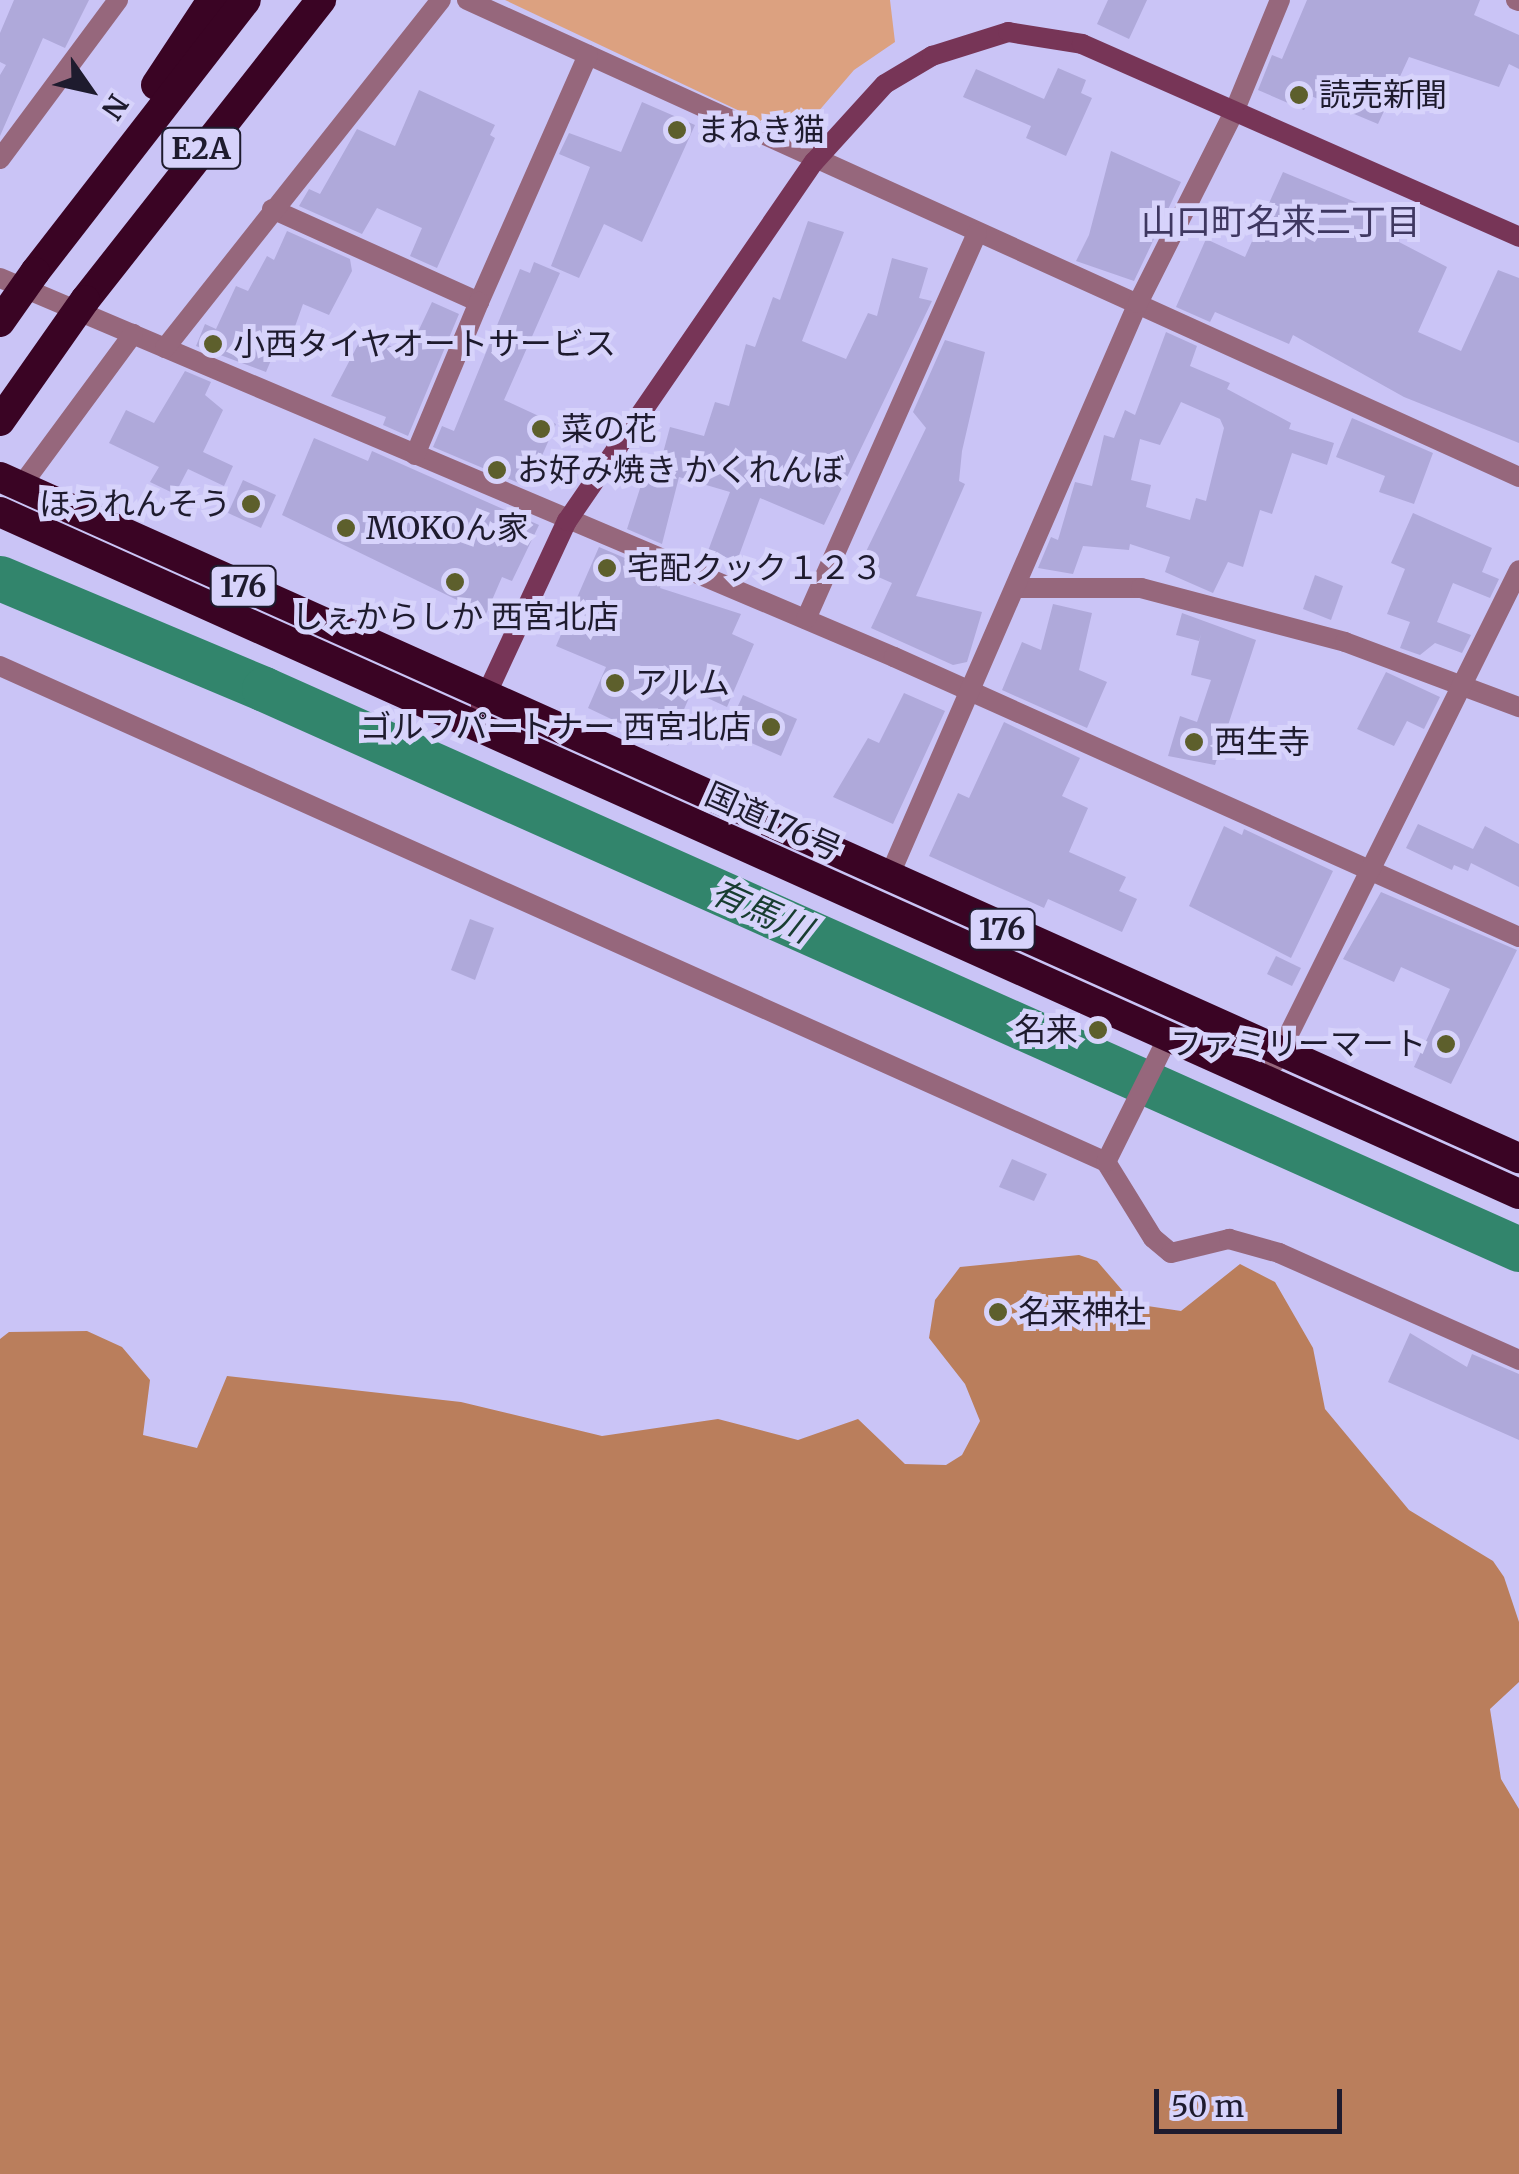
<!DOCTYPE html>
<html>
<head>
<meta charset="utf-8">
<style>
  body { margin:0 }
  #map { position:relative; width:1519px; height:2174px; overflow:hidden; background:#cac4f6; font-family:Merriweather,"Noto Sans JP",serif }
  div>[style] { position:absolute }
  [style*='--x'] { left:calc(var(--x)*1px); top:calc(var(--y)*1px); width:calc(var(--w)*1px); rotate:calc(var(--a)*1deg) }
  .green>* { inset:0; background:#dca180 }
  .forest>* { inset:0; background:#ba7e5c }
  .river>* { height:45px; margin:-22.5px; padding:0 22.5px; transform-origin:22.5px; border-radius:22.5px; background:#32856c }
  .building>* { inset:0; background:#afa9da }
  .street>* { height:20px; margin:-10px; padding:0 10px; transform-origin:10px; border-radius:10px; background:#96677c }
  .secondary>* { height:20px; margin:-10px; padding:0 10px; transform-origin:10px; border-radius:10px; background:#773557 }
  .highway>* { height:30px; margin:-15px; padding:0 15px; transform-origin:15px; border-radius:15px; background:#3a0424 }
  .highway-bridge>* { height:30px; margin:-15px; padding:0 15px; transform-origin:15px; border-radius:15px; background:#3a0424 }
  .dots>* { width:28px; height:28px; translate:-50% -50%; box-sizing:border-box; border:5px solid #d7d3fb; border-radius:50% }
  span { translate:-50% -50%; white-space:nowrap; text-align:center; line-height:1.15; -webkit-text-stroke:10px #d7d3fb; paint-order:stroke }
  .shield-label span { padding:2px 8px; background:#d7d3fb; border:2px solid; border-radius:8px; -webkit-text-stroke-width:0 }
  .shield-label { font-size:30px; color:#1e1b2e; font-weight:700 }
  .poi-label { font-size:32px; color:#1e1b2e }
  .left { translate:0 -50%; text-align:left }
  .right { translate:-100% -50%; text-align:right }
  .street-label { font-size:32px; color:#1e1b2e }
  .neighbourhood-label { font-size:35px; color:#3f3861 }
  .water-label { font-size:35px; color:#183d31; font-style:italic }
  .north { position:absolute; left:40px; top:40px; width:100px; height:100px; -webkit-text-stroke:8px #d7d3fb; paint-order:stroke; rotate:124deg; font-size:28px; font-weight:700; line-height:40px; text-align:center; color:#1e1b2e }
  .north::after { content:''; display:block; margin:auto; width:35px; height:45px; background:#1e1b2e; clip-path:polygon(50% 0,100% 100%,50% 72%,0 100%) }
  .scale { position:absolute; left:1154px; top:2089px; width:188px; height:45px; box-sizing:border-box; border:5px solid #1e1b2e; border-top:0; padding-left:12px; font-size:30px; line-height:35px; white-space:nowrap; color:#1e1b2e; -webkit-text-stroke:8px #d7d3fb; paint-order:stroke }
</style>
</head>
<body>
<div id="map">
  <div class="green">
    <i style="clip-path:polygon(505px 0,890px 0,895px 42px,854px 70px,811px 120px,778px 129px)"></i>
  </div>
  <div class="forest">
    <i style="clip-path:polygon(1079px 1255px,1097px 1261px,1134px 1304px,1181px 1311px,1240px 1264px,1275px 1282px,1313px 1348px,1325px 1409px,1409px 1510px,1493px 1561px,1504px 1577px,1519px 1622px,1519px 1682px,1490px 1709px,1501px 1779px,1519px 1809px,1519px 2174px,0 2174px,0 1339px,9px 1332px,87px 1331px,122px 1347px,150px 1380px,143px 1435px,197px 1448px,227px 1376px,461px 1402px,602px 1436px,718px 1419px,798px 1440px,858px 1419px,905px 1464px,946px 1465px,962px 1455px,980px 1421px,965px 1384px,929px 1338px,935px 1300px,960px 1267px)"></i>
  </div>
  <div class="river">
    <i style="--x:0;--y:578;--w:286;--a:22.8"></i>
    <i style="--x:264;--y:689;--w:1374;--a:24.05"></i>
  </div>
  <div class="building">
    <i style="clip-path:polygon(14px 0,89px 0,65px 48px,43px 38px,0 136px,0 75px,6px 65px,0 62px,0 33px)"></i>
    <i style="clip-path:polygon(1108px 0,1147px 0,1129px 39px,1097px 24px)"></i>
    <i style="clip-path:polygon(1307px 0,1480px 0,1474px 15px,1519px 35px,1519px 69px,1509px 64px,1499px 87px,1409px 57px,1378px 124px,1311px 96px,1304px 110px,1258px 90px,1272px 55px,1282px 59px)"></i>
    <i style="clip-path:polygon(1058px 68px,1086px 80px,1081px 93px,1092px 98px,1066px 156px,1026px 138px,1031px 126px,963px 97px,976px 69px,1044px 99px)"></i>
    <i style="clip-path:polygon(419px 90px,495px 125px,490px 135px,495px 138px,437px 268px,410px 256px,422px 228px,377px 208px,362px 234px,299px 206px,309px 189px,320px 194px,357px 129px,395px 146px)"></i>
    <i style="clip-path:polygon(642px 102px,695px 125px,642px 242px,604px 224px,579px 278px,551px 266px,590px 167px,559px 154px,569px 133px,621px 152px)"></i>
    <i style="clip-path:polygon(1111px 151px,1181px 182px,1134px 281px,1076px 261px,1089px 235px)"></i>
    <i style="clip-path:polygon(1283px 172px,1401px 221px,1399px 242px,1447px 267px,1418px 332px,1461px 351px,1498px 270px,1519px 278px,1519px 443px,1404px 397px,1293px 335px,1289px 344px,1215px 312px,1210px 322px,1176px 307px,1206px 239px,1245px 257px)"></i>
    <i style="clip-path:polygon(808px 221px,844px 232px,802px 341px,846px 359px,868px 313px,877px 316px,892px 258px,928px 268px,919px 298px,932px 301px,824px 525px,760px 498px,737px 561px,708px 551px,730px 492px,679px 477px,662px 544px,627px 529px,644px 476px,656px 479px,670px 427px,704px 436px,715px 402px,729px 406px,746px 344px,755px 347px,773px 297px,780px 300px)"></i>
    <i style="clip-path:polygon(287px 231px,350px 259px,352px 271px,329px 315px,303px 304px,287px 349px,277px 346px,266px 372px,196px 346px,205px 324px,216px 329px,236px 286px,248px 291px,267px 256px,274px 260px)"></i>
    <i style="clip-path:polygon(534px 262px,560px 273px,504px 400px,556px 424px,528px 487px,433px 447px,442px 426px,454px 431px,520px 269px,530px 273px)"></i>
    <i style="clip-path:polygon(432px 302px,459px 314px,408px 436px,383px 425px,386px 417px,331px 396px,363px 335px,408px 353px)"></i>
    <i style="clip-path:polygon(evenodd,1166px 332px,1197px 346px,1190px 366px,1230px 383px,1227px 389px,1291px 423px,1289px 429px,1334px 443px,1327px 465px,1292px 453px,1272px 514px,1260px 510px,1243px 567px,1228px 562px,1213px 593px,1165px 572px,1170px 557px,1130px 544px,1129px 550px,1083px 546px,1073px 574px,1038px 568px,1051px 537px,1058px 540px,1075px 482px,1092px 486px,1104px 435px,1114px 438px,1125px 410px,1135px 415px,1166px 332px,1181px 402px,1220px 419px,1224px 428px,1206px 501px,1196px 498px,1190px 520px,1146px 507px,1151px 485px,1131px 480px,1140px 439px,1160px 445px,1181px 402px)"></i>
    <i style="clip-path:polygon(945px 340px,985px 352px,962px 451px,959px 481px,965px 484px,916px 596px,982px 612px,967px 662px,953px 665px,871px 628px,892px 583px,858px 568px,926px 428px,913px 412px)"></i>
    <i style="clip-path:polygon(185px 371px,211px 382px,205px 395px,223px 410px,203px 452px,233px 466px,224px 486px,188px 469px,175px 494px,150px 482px,159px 467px,109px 443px,126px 410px,154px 423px)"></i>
    <i style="clip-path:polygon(1352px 418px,1433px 453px,1414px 504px,1379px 492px,1385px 476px,1336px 457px)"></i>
    <i style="clip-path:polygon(314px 438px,368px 461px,372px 451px,539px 525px,512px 581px,502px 577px,486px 614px,282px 515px)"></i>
    <i style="clip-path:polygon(243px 480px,276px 495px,261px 528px,228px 513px)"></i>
    <i style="clip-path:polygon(1413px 513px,1492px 548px,1482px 572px,1499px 579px,1490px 598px,1453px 583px,1437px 622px,1471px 635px,1462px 653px,1435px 643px,1420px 655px,1400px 648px,1410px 622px,1387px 614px,1405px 569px,1391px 563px)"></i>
    <i style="clip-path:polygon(599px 547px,653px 570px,650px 577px,662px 581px,660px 588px,741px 614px,732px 634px,754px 644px,727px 707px,692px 691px,668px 746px,588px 708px,606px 667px,556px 646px)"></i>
    <i style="clip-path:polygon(1315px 575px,1343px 586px,1331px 620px,1303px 609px)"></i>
    <i style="clip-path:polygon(1053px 604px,1092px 613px,1079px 670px,1107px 682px,1087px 728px,1002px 690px,1022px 642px,1041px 650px)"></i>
    <i style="clip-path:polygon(1182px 613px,1256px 640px,1215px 765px,1168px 756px,1180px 716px,1197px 722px,1211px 680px,1191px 675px,1201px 634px,1199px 641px,1176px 635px)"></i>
    <i style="clip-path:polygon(1386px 672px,1440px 697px,1424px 729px,1407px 721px,1394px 746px,1357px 729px)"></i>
    <i style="clip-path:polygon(904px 693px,945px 711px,893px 824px,833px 797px,868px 738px,879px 743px)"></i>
    <i style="clip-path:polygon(743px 695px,797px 719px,781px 756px,726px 732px)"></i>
    <i style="clip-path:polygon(1004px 722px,1080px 758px,1062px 796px,1088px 808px,1069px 852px,1126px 877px,1119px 891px,1137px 899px,1122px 932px,1048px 899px,1044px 908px,929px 856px,958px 793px,969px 798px)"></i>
    <i style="clip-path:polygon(1418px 824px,1473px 849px,1485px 826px,1519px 844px,1519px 887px,1471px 863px,1468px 871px,1454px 865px,1452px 870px,1406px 848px)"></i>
    <i style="clip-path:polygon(1224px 826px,1242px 835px,1244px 829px,1333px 871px,1291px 958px,1189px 906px)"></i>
    <i style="clip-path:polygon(1381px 892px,1517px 950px,1451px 1084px,1414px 1067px,1450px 989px,1401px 967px,1394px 982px,1343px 959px)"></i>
    <i style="clip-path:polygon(470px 919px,494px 928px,475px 980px,451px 970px)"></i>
    <i style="clip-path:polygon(1276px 956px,1301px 968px,1292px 986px,1267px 974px)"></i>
    <i style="clip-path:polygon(1012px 1159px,1047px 1174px,1034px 1201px,999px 1187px)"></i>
    <i style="clip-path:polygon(1410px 1333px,1467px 1367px,1472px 1354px,1519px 1374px,1519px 1440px,1388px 1382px)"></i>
  </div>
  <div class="street">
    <i style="--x:467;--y:0;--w:1155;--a:24.39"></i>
    <i style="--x:1516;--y:0;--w:3;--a:18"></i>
    <i style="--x:0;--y:159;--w:198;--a:-53.4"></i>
    <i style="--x:272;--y:209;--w:227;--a:24.2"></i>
    <i style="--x:479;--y:302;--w:270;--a:-66.2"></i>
    <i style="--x:0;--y:278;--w:971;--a:22.97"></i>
    <i style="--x:894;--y:657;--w:685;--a:24.13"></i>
    <i style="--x:165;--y:348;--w:444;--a:-51.6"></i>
    <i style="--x:415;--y:455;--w:166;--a:-67.3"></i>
    <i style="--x:21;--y:486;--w:189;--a:-53.6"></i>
    <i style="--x:1017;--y:588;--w:124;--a:0"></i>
    <i style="--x:1141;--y:588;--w:211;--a:14.8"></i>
    <i style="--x:1345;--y:642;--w:186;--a:20.5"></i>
    <i style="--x:806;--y:619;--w:422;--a:-66.1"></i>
    <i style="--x:0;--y:666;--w:1212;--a:24.15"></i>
    <i style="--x:1106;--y:1162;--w:89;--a:58.3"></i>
    <i style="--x:1153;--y:1238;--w:23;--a:40"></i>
    <i style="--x:1171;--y:1253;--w:60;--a:-13.6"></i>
    <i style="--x:1229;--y:1239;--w:52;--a:15.6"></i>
    <i style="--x:1279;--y:1253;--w:263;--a:24"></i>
    <i style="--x:888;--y:879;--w:628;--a:-66.54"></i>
    <i style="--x:1138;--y:303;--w:214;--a:-63.3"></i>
    <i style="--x:1234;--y:112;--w:121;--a:-67.7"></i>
    <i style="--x:1275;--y:1062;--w:549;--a:-63.62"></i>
    <i style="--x:1106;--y:1162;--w:140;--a:-63.6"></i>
  </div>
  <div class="secondary">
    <i style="--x:481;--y:706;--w:204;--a:-65.1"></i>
    <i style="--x:567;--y:521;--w:436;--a:-55.5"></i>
    <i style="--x:814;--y:162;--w:105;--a:-47.7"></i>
    <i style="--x:885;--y:84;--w:55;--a:-30.8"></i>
    <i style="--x:932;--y:56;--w:80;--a:-17.5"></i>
    <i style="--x:1008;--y:32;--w:75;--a:9.2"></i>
    <i style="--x:1082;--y:44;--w:478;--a:23.8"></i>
  </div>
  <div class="highway">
    <i style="--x:156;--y:85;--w:102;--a:-56.6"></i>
    <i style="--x:35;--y:272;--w:344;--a:-52.2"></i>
    <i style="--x:85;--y:300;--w:382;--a:-51.8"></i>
    <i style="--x:0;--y:477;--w:1665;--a:24.15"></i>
    <i style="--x:0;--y:512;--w:1665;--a:24.18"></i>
  </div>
  <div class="highway-bridge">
    <i style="--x:0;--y:322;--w:61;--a:-55"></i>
    <i style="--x:0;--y:421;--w:148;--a:-54.9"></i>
  </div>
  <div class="dots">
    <i style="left:1299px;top:95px;background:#5d5f2c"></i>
    <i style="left:677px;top:130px;background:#5d5f2c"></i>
    <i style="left:213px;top:344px;background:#5d5f2c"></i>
    <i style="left:541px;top:429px;background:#5d5f2c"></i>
    <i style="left:497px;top:470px;background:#5d5f2c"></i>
    <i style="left:251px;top:504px;background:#5d5f2c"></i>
    <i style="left:346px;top:528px;background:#5d5f2c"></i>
    <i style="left:607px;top:568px;background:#5d5f2c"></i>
    <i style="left:455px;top:582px;background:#5d5f2c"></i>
    <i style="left:615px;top:683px;background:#5d5f2c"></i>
    <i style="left:771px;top:727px;background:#5d5f2c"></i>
    <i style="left:1194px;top:742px;background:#5d5f2c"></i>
    <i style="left:1098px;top:1030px;background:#5d5f2c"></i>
    <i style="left:1446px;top:1044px;background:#5d5f2c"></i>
    <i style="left:998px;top:1312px;background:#5d5f2c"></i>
  </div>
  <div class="shield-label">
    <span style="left:201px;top:148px">E2A</span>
    <span style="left:243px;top:586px">176</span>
    <span style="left:1002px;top:929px">176</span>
  </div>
  <div class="poi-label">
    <span class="left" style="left:1319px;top:95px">読売新聞</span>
    <span class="left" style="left:697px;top:130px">まねき猫</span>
    <span class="left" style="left:233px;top:344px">小西タイヤオートサービス</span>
    <span class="left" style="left:561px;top:429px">菜の花</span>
    <span class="left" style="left:517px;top:470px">お好み焼き かくれんぼ</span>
    <span class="right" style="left:231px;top:504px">ほうれんそう</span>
    <span class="left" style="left:366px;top:528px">MOKOん家</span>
    <span class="left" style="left:627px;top:568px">宅配クック１２３</span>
    <span style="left:455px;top:617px">しぇからしか 西宮北店</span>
    <span class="left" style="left:635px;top:683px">アルム</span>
    <span class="right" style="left:751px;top:727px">ゴルフパートナー 西宮北店</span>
    <span class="left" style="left:1214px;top:742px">西生寺</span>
    <span class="right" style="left:1078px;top:1030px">名来</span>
    <span class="right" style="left:1426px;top:1044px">ファミリーマート</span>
    <span class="left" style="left:1018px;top:1312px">名来神社</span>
  </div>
  <div class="street-label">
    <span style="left:773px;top:822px;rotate:24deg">国道176号</span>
  </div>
  <div class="neighbourhood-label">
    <span style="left:1281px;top:222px">山口町名来二丁目</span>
  </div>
  <div class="water-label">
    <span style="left:761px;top:911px;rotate:24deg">有馬川</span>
  </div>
  <div class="north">N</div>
  <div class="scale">50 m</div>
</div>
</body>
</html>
